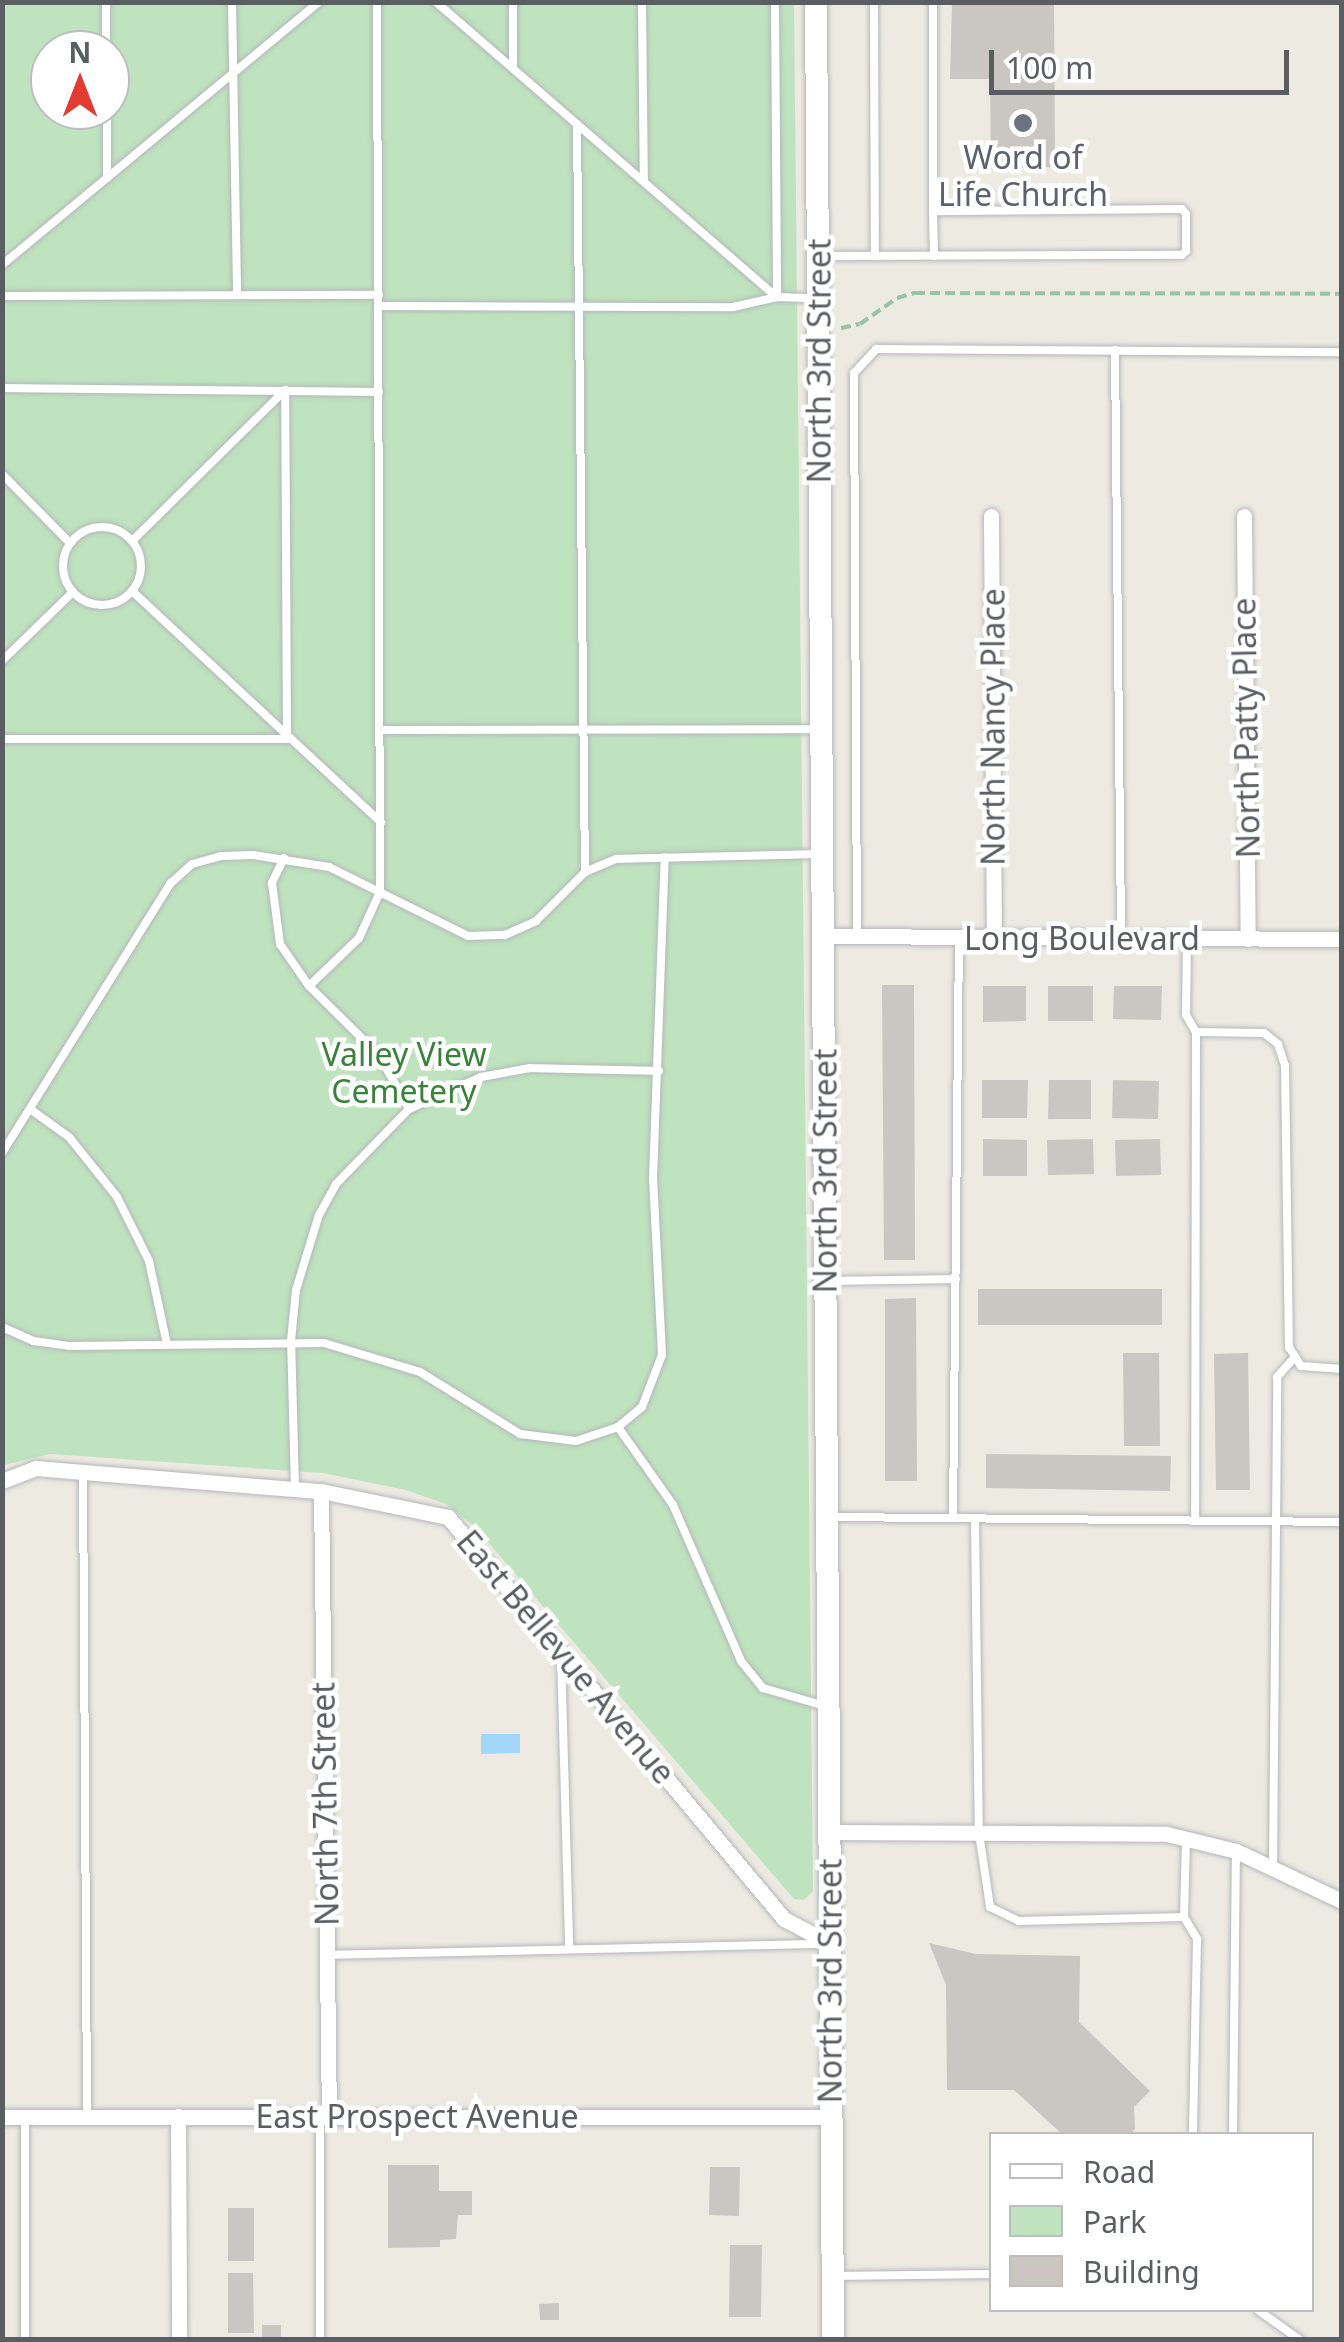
<!DOCTYPE html>
<html>
<head>
<meta charset="utf-8">
<style>
  body { margin:0 }
  #map { position:relative; width:1344px; height:2342px; overflow:hidden; background:#eceae1; font-family:"Noto Sans",sans-serif }
  div>[style] { position:absolute }
  [style*='--x'] { left:calc(var(--x)*1px); top:calc(var(--y)*1px); width:calc(var(--w)*1px); rotate:calc(var(--a)*1deg) }
  .green>* { inset:0; background:#bfe3be }
  .water>* { inset:0; background:#a2d7fb }
  .building>* { inset:0; background:#cac6c1 }
  .path>* { height:4px; margin-top:-2px; transform-origin:0; background:repeating-linear-gradient(90deg,#98c4a3 0 10px,transparent 0 15px) }
  .roads { filter:drop-shadow(0 0 2px #b4b7bb) drop-shadow(0 0 2px #b4b7bb) }
  .service>* { height:8px; margin:-4px; padding:0 4px; transform-origin:4px; border-radius:4px; background:#fff }
  .service>.ring { margin:-4px; padding:0; box-sizing:content-box; background:none; border:8px solid #fff; border-radius:50% }
  .minor>* { height:15px; margin:-7.5px; padding:0 7.5px; transform-origin:7.5px; border-radius:7.5px; background:#fff }
  .secondary>* { height:22px; margin:-11px; padding:0 11px; transform-origin:11px; border-radius:11px; background:#fff }
  .dots>* { width:28px; height:28px; translate:-50% -50%; box-sizing:border-box; border:5px solid #fff; border-radius:50% }
  span { translate:-50% -50%; white-space:nowrap; text-align:center; line-height:1.15; -webkit-text-stroke:9px #fff; paint-order:stroke }
  .worship-label { font-size:32px; color:#5b616d }
  .street-label { font-size:32px; color:#5a5d62 }
  .park-label { font-size:32px; color:#388339 }
  .frame { position:absolute; inset:0; border:5px solid #5a5d62; pointer-events:none }
  .legend { position:absolute; left:989px; top:2132px; width:325px; height:180px; box-sizing:border-box; background:#fff; border:2px solid #bdbec0; margin:0; padding:12px 18px; list-style:none; font-size:30px; color:#5a5d62 }
  .legend li { display:flex; align-items:center; gap:20px; height:50px }
  .legend b { width:50px; border:2px solid #bdbec0 }
  .north { position:absolute; left:30px; top:30px; width:100px; height:100px; box-sizing:border-box; background:#fff; border:2px solid #bdbec0; border-radius:50%; rotate:0deg; font-size:28px; font-weight:700; line-height:40px; text-align:center; color:#5a5d62 }
  .north::after { content:''; display:block; margin:auto; width:35px; height:45px; background:#e23b32; clip-path:polygon(50% 0,100% 100%,50% 72%,0 100%) }
  .scale { position:absolute; left:989px; top:50px; width:300px; height:45px; box-sizing:border-box; border:5px solid #5a5d62; border-top:0; padding-left:12px; font-size:30px; line-height:35px; white-space:nowrap; color:#5a5d62; -webkit-text-stroke:8px #fff; paint-order:stroke }
</style>
</head>
<body>
<div id="map">
  <div class="green">
    <i style="clip-path:polygon(evenodd,2px 3px,794px 3px,813px 1891px,804px 1900px,794px 1899px,475px 1527px,446px 1504px,406px 1490px,323px 1473px,50px 1454px,3px 1465px,2px 3px,50px 50px,110px 50px,110px 110px,50px 110px,50px 50px)"></i>
  </div>
  <div class="water">
    <i style="clip-path:polygon(481px 1734px,520px 1734px,520px 1753px,481px 1754px)"></i>
  </div>
  <div class="building">
    <i style="clip-path:polygon(952px 2px,1054px 2px,1055px 167px,991px 169px,990px 79px,950px 79px)"></i>
    <i style="clip-path:polygon(882px 985px,914px 985px,915px 1260px,884px 1260px)"></i>
    <i style="clip-path:polygon(983px 986px,1026px 986px,1026px 1021px,983px 1022px)"></i>
    <i style="clip-path:polygon(1048px 986px,1093px 986px,1093px 1021px,1048px 1021px)"></i>
    <i style="clip-path:polygon(1114px 986px,1162px 986px,1161px 1020px,1113px 1019px)"></i>
    <i style="clip-path:polygon(982px 1080px,1028px 1080px,1027px 1118px,982px 1118px)"></i>
    <i style="clip-path:polygon(1049px 1080px,1091px 1080px,1091px 1119px,1048px 1119px)"></i>
    <i style="clip-path:polygon(1113px 1080px,1159px 1081px,1158px 1119px,1112px 1118px)"></i>
    <i style="clip-path:polygon(983px 1139px,1027px 1140px,1027px 1176px,983px 1176px)"></i>
    <i style="clip-path:polygon(1093px 1139px,1094px 1174px,1048px 1175px,1047px 1140px)"></i>
    <i style="clip-path:polygon(1160px 1139px,1161px 1175px,1116px 1176px,1115px 1140px)"></i>
    <i style="clip-path:polygon(978px 1289px,1162px 1289px,1162px 1325px,978px 1325px)"></i>
    <i style="clip-path:polygon(916px 1298px,917px 1481px,885px 1481px,885px 1299px)"></i>
    <i style="clip-path:polygon(1123px 1353px,1159px 1353px,1160px 1446px,1124px 1446px)"></i>
    <i style="clip-path:polygon(1248px 1353px,1250px 1490px,1216px 1490px,1214px 1354px)"></i>
    <i style="clip-path:polygon(986px 1454px,1171px 1456px,1170px 1491px,986px 1488px)"></i>
    <i style="clip-path:polygon(929px 1943px,976px 1954px,1080px 1956px,1079px 2022px,1150px 2091px,1134px 2107px,1135px 2129px,1130px 2134px,1062px 2134px,1014px 2090px,947px 2090px,946px 1985px)"></i>
    <i style="clip-path:polygon(388px 2165px,439px 2165px,439px 2191px,472px 2191px,472px 2215px,458px 2215px,456px 2239px,440px 2240px,440px 2247px,388px 2248px)"></i>
    <i style="clip-path:polygon(710px 2167px,740px 2167px,739px 2216px,709px 2215px)"></i>
    <i style="clip-path:polygon(228px 2208px,254px 2208px,254px 2261px,228px 2261px)"></i>
    <i style="clip-path:polygon(730px 2245px,762px 2245px,761px 2317px,729px 2317px)"></i>
    <i style="clip-path:polygon(228px 2273px,253px 2273px,254px 2333px,228px 2333px)"></i>
    <i style="clip-path:polygon(559px 2303px,559px 2320px,540px 2320px,539px 2304px)"></i>
    <i style="clip-path:polygon(262px 2325px,281px 2325px,281px 2338px,262px 2338px)"></i>
  </div>
  <div class="path">
    <i style="--x:841;--y:328;--w:19;--a:-12"></i>
    <i style="--x:860;--y:324;--w:45;--a:-35.1"></i>
    <i style="--x:897;--y:298;--w:19;--a:-16"></i>
    <i style="--x:915;--y:293;--w:427;--a:0.1"></i>
  </div>
  <div class="roads">
    <div class="service">
      <i style="--x:106;--y:2;--w:48;--a:90"></i>
      <i style="--x:232;--y:2;--w:293;--a:89"></i>
      <i style="--x:436;--y:2;--w:451;--a:40.9"></i>
      <i style="--x:513;--y:2;--w:66;--a:90"></i>
      <i style="--x:642;--y:2;--w:179;--a:89.4"></i>
      <i style="--x:775;--y:2;--w:295;--a:89.6"></i>
      <i style="--x:874;--y:2;--w:254;--a:89.8"></i>
      <i style="--x:933;--y:2;--w:209;--a:90"></i>
      <i style="--x:107;--y:110;--w:68;--a:90"></i>
      <i style="--x:577;--y:124;--w:748;--a:89.39"></i>
      <i style="--x:822;--y:256;--w:360;--a:-0.2"></i>
      <i style="--x:1182;--y:255;--w:6;--a:-45"></i>
      <i style="--x:1186;--y:251;--w:37;--a:-90"></i>
      <i style="--x:1186;--y:214;--w:6;--a:-129"></i>
      <i style="--x:1182;--y:209;--w:249;--a:179.5"></i>
      <i style="--x:933;--y:211;--w:45;--a:88.7"></i>
      <i style="--x:2;--y:265;--w:412;--a:-39.7"></i>
      <i style="--x:2;--y:296;--w:377;--a:-0.2"></i>
      <i style="--x:379;--y:306;--w:354;--a:0.2"></i>
      <i style="--x:733;--y:307;--w:45;--a:-12.8"></i>
      <i style="--x:777;--y:297;--w:37;--a:2"></i>
      <i style="--x:1115;--y:350;--w:586;--a:89.41"></i>
      <i style="--x:2;--y:388;--w:377;--a:0.6"></i>
      <i style="--x:2;--y:474;--w:97;--a:45.4"></i>
      <i class="ring" style="left:63px;top:527px;width:70px;height:70px"></i>
      <i style="--x:132;--y:541;--w:215;--a:-44.6"></i>
      <i style="--x:132;--y:591;--w:340;--a:42.9"></i>
      <i style="--x:2;--y:661;--w:99;--a:-44.2"></i>
      <i style="--x:382;--y:730;--w:435;--a:-0.1"></i>
      <i style="--x:2;--y:739;--w:285;--a:0"></i>
      <i style="--x:287;--y:739;--w:349;--a:-90.3"></i>
      <i style="--x:284;--y:858;--w:28;--a:116"></i>
      <i style="--x:272;--y:883;--w:62;--a:82.5"></i>
      <i style="--x:280;--y:944;--w:51;--a:55.4"></i>
      <i style="--x:309;--y:986;--w:98;--a:44.6"></i>
      <i style="--x:379;--y:1055;--w:62;--a:60.9"></i>
      <i style="--x:857;--y:935;--w:562;--a:-90.31"></i>
      <i style="--x:854;--y:373;--w:33;--a:-47"></i>
      <i style="--x:876;--y:349;--w:466;--a:0.4"></i>
      <i style="--x:1187;--y:938;--w:77;--a:90.7"></i>
      <i style="--x:1186;--y:1015;--w:20;--a:60"></i>
      <i style="--x:1196;--y:1032;--w:488;--a:90.1"></i>
      <i style="--x:309;--y:986;--w:69;--a:-43.8"></i>
      <i style="--x:359;--y:938;--w:51;--a:-65.5"></i>
      <i style="--x:380;--y:892;--w:890;--a:-90.19"></i>
      <i style="--x:1196;--y:1032;--w:68;--a:0.8"></i>
      <i style="--x:1264;--y:1033;--w:18;--a:38"></i>
      <i style="--x:1278;--y:1044;--w:23;--a:72"></i>
      <i style="--x:1285;--y:1066;--w:281;--a:89.2"></i>
      <i style="--x:1289;--y:1347;--w:22;--a:58"></i>
      <i style="--x:1301;--y:1366;--w:41;--a:4.2"></i>
      <i style="--x:30;--y:1109;--w:48;--a:35.7"></i>
      <i style="--x:69;--y:1137;--w:77;--a:51.3"></i>
      <i style="--x:117;--y:1197;--w:72;--a:63.4"></i>
      <i style="--x:149;--y:1261;--w:85;--a:77.8"></i>
      <i style="--x:2;--y:1153;--w:319;--a:-58"></i>
      <i style="--x:171;--y:883;--w:28;--a:-42"></i>
      <i style="--x:192;--y:864;--w:31;--a:-15"></i>
      <i style="--x:222;--y:856;--w:31;--a:-2"></i>
      <i style="--x:253;--y:855;--w:77;--a:9"></i>
      <i style="--x:329;--y:867;--w:155;--a:26.4"></i>
      <i style="--x:468;--y:936;--w:37;--a:-2"></i>
      <i style="--x:505;--y:935;--w:34;--a:-24"></i>
      <i style="--x:536;--y:921;--w:69;--a:-45"></i>
      <i style="--x:585;--y:872;--w:34;--a:-23"></i>
      <i style="--x:616;--y:859;--w:201;--a:-1.4"></i>
      <i style="--x:830;--y:1281;--w:126;--a:-0.9"></i>
      <i style="--x:2;--y:1327;--w:35;--a:24"></i>
      <i style="--x:34;--y:1341;--w:35;--a:8"></i>
      <i style="--x:69;--y:1346;--w:255;--a:-0.7"></i>
      <i style="--x:324;--y:1343;--w:100;--a:16.8"></i>
      <i style="--x:420;--y:1372;--w:118;--a:31.8"></i>
      <i style="--x:520;--y:1434;--w:56;--a:7.1"></i>
      <i style="--x:576;--y:1441;--w:44;--a:-18.4"></i>
      <i style="--x:618;--y:1427;--w:31;--a:-40"></i>
      <i style="--x:642;--y:1407;--w:56;--a:-69"></i>
      <i style="--x:662;--y:1355;--w:177;--a:-92.9"></i>
      <i style="--x:653;--y:1178;--w:321;--a:-87.9"></i>
      <i style="--x:618;--y:1427;--w:95;--a:54.8"></i>
      <i style="--x:673;--y:1505;--w:170;--a:66.4"></i>
      <i style="--x:741;--y:1661;--w:35;--a:51"></i>
      <i style="--x:763;--y:1688;--w:65;--a:16.2"></i>
      <i style="--x:83;--y:1472;--w:645;--a:89.64"></i>
      <i style="--x:295;--y:1489;--w:148;--a:-91.5"></i>
      <i style="--x:291;--y:1341;--w:51;--a:-84.4"></i>
      <i style="--x:296;--y:1290;--w:78;--a:-73"></i>
      <i style="--x:319;--y:1215;--w:35;--a:-61"></i>
      <i style="--x:336;--y:1184;--w:105;--a:-45.8"></i>
      <i style="--x:409;--y:1109;--w:79;--a:-24"></i>
      <i style="--x:481;--y:1077;--w:50;--a:-10.4"></i>
      <i style="--x:530;--y:1068;--w:129;--a:1.3"></i>
      <i style="--x:832;--y:1517;--w:510;--a:0.56"></i>
      <i style="--x:953;--y:1518;--w:581;--a:-89.41"></i>
      <i style="--x:975;--y:1519;--w:314;--a:89.3"></i>
      <i style="--x:979;--y:1833;--w:75;--a:81.5"></i>
      <i style="--x:990;--y:1907;--w:32;--a:26"></i>
      <i style="--x:1019;--y:1921;--w:165;--a:-1.4"></i>
      <i style="--x:1184;--y:1917;--w:79;--a:-88.5"></i>
      <i style="--x:561;--y:1654;--w:295;--a:88.4"></i>
      <i style="--x:1273;--y:1869;--w:492;--a:-89.5"></i>
      <i style="--x:1277;--y:1377;--w:27;--a:-48"></i>
      <i style="--x:1184;--y:1917;--w:26;--a:59"></i>
      <i style="--x:1197;--y:1939;--w:195;--a:91.2"></i>
      <i style="--x:327;--y:1955;--w:495;--a:-1.3"></i>
      <i style="--x:25;--y:2117;--w:223;--a:90"></i>
      <i style="--x:1233;--y:2134;--w:283;--a:-89.4"></i>
      <i style="--x:836;--y:2276;--w:156;--a:-0.7"></i>
      <i style="--x:1258;--y:2310;--w:52;--a:35.5"></i>
      <i style="--x:320;--y:2340;--w:223;--a:-90"></i>
    </div>
    <div class="minor">
      <i style="--x:991;--y:516;--w:421;--a:89.6"></i>
      <i style="--x:1244;--y:516;--w:423;--a:89.5"></i>
      <i style="--x:823;--y:936;--w:519;--a:0.33"></i>
      <i style="--x:2;--y:1481;--w:36;--a:-21"></i>
      <i style="--x:36;--y:1468;--w:47;--a:4.9"></i>
      <i style="--x:83;--y:1472;--w:239;--a:4.6"></i>
      <i style="--x:321;--y:1491;--w:130;--a:11.6"></i>
      <i style="--x:448;--y:1517;--w:524;--a:50.11"></i>
      <i style="--x:784;--y:1919;--w:53;--a:28"></i>
      <i style="--x:321;--y:1491;--w:625;--a:89.27"></i>
      <i style="--x:830;--y:1832;--w:337;--a:0.3"></i>
      <i style="--x:1167;--y:1834;--w:71;--a:13.8"></i>
      <i style="--x:1236;--y:1851;--w:117;--a:25.3"></i>
      <i style="--x:178;--y:2116;--w:224;--a:89.7"></i>
      <i style="--x:2;--y:2117;--w:829;--a:0"></i>
    </div>
    <div class="secondary">
      <i style="--x:816;--y:2;--w:2338;--a:89.58"></i>
    </div>
  </div>
  <div class="dots">
    <i style="left:1023px;top:123px;background:#6b7280"></i>
  </div>
  <div class="worship-label">
    <span style="left:1023px;top:176px">Word of<br>Life Church</span>
  </div>
  <div class="street-label">
    <span style="left:819px;top:361px;rotate:-90deg">North 3rd Street</span>
    <span style="left:993px;top:727px;rotate:-90deg">North Nancy Place</span>
    <span style="left:1246px;top:728px;rotate:-91deg">North Patty Place</span>
    <span style="left:1082px;top:938px">Long Boulevard</span>
    <span style="left:825px;top:1171px;rotate:-90deg">North 3rd Street</span>
    <span style="left:566px;top:1657px;rotate:50deg">East Bellevue Avenue</span>
    <span style="left:325px;top:1804px;rotate:-91deg">North 7th Street</span>
    <span style="left:830px;top:1981px;rotate:-90deg">North 3rd Street</span>
    <span style="left:417px;top:2116px">East Prospect Avenue</span>
  </div>
  <div class="park-label">
    <span style="left:404px;top:1073px">Valley View<br>Cemetery</span>
  </div>
  <div class="frame"></div>
  <ul class="legend">
  <li><b style="height:12px;background:#fff"></b>Road</li>
  <li><b style="height:28px;background:#bfe3be"></b>Park</li>
  <li><b style="height:28px;background:#cac6c1"></b>Building</li>
  </ul>
  <div class="north">N</div>
  <div class="scale">100 m</div>
</div>
</body>
</html>
